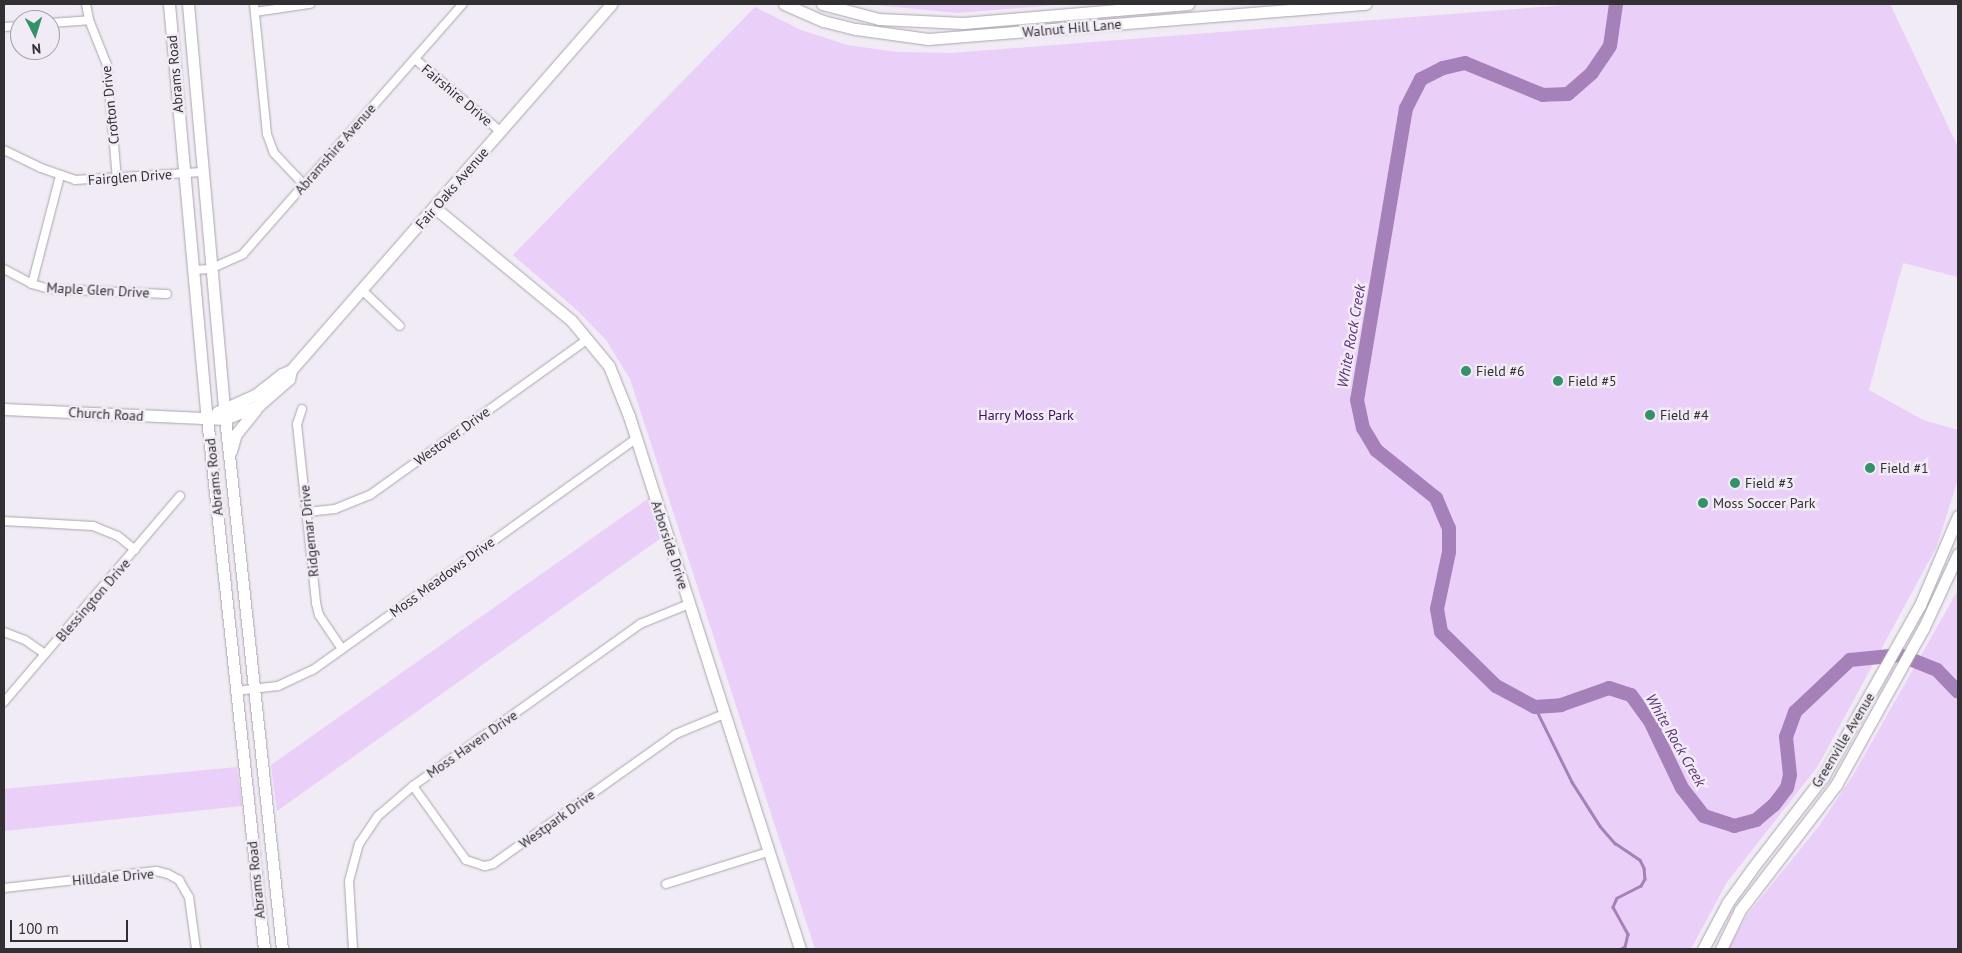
<!DOCTYPE html>
<html>
<head>
<meta charset="utf-8">
<style>
  body { margin:0 }
  #map { position:relative; width:1962px; height:953px; overflow:hidden; background:#f1ebf5; font-family:"PT Sans",sans-serif }
  div>[style] { position:absolute }
  [style*='--x'] { left:calc(var(--x)*1px); top:calc(var(--y)*1px); width:calc(var(--w)*1px); rotate:calc(var(--a)*1deg) }
  .green>* { inset:0; background:#eacff9 }
  .stream>* { height:2.5px; margin:-1.25px; padding:0 1.25px; transform-origin:1.25px; border-radius:1.25px; background:#a680b9 }
  .river>* { height:14px; margin:-7px; padding:0 7px; transform-origin:7px; border-radius:7px; background:#a680b9 }
  .roads { filter:drop-shadow(0 0 1px #aaa4ad) drop-shadow(0 0 1px #aaa4ad) }
  .street>* { height:8px; margin:-4px; padding:0 4px; transform-origin:4px; border-radius:4px; background:#fff }
  .secondary>* { height:11px; margin:-5.5px; padding:0 5.5px; transform-origin:5.5px; border-radius:5.5px; background:#fff }
  .dots>* { width:14px; height:14px; translate:-50% -50%; box-sizing:border-box; border:2px solid #f1ebf5; border-radius:50% }
  span { translate:-50% -50%; white-space:nowrap; text-align:center; line-height:1.15; -webkit-text-stroke:5px #f1ebf5; paint-order:stroke }
  .street-label { font-size:14px; color:#323033 }
  .poi-label { font-size:14px; color:#323033 }
  .left { translate:0 -50%; text-align:left }
  .park-label { font-size:14px; color:#3e0c53 }
  .water-label { font-size:15px; color:#613178; font-style:italic }
  .frame { position:absolute; inset:0; border:5px solid #323033; pointer-events:none }
  .north { position:absolute; left:10px; top:10px; width:50px; height:50px; box-sizing:border-box; background:#f1ebf5; border:1px solid #a5a0a7; border-radius:50%; rotate:175deg; font-size:14px; font-weight:700; line-height:20px; text-align:center; color:#323033 }
  .north::after { content:''; display:block; margin:auto; width:18px; height:22px; background:#359167; clip-path:polygon(50% 0,100% 100%,50% 72%,0 100%) }
  .scale { position:absolute; left:10px; top:920px; width:118px; height:22px; box-sizing:border-box; border:2px solid #323033; border-top:0; padding-left:6px; font-size:15px; line-height:18px; white-space:nowrap; color:#323033; -webkit-text-stroke:4px #f1ebf5; paint-order:stroke }
</style>
</head>
<body>
<div id="map">
  <div class="green">
    <i style="clip-path:polygon(866px 4px,1068px 4px,957px 13px)"></i>
    <i style="clip-path:polygon(1579px 4px,1890px 4px,1958px 147px,1958px 277px,1903px 263px,1869px 390px,1923px 420px,1958px 430px,1958px 479px,1937px 546px,1818px 766px,1727px 882px,1691px 949px,815px 949px,630px 379px,606px 340px,578px 311px,513px 255px,755px 7px,801px 30px,847px 45px,897px 52px,951px 53px)"></i>
    <i style="clip-path:polygon(649px 498px,661px 538px,277px 811px,271px 765px)"></i>
    <i style="clip-path:polygon(1958px 590px,1958px 949px,1728px 949px,1747px 915px,1819px 826px,1852px 777px)"></i>
    <i style="clip-path:polygon(237px 767px,242px 806px,4px 831px,4px 789px)"></i>
  </div>
  <div class="stream">
    <i style="--x:1535;--y:707;--w:84;--a:63.7"></i>
    <i style="--x:1572;--y:782;--w:52;--a:57.5"></i>
    <i style="--x:1600;--y:826;--w:23;--a:49"></i>
    <i style="--x:1615;--y:843;--w:30;--a:34"></i>
    <i style="--x:1640;--y:860;--w:9;--a:63"></i>
    <i style="--x:1644;--y:868;--w:11;--a:85"></i>
    <i style="--x:1645;--y:879;--w:8;--a:120"></i>
    <i style="--x:1641;--y:886;--w:27;--a:153"></i>
    <i style="--x:1617;--y:898;--w:10;--a:114"></i>
    <i style="--x:1613;--y:907;--w:31;--a:61"></i>
    <i style="--x:1628;--y:934;--w:13;--a:103"></i>
    <i style="--x:1625;--y:947;--w:4;--a:153"></i>
  </div>
  <div class="river">
    <i style="--x:1616;--y:4;--w:42;--a:98.1"></i>
    <i style="--x:1610;--y:46;--w:32;--a:124"></i>
    <i style="--x:1592;--y:73;--w:32;--a:139"></i>
    <i style="--x:1568;--y:94;--w:25;--a:178"></i>
    <i style="--x:1543;--y:95;--w:84;--a:-157.7"></i>
    <i style="--x:1465;--y:63;--w:23;--a:167"></i>
    <i style="--x:1443;--y:68;--w:25;--a:153"></i>
    <i style="--x:1421;--y:79;--w:33;--a:117"></i>
    <i style="--x:1406;--y:108;--w:296;--a:99.5"></i>
    <i style="--x:1357;--y:400;--w:29;--a:78"></i>
    <i style="--x:1363;--y:428;--w:26;--a:59"></i>
    <i style="--x:1376;--y:450;--w:77;--a:38.7"></i>
    <i style="--x:1436;--y:498;--w:33;--a:67"></i>
    <i style="--x:1449;--y:528;--w:24;--a:90"></i>
    <i style="--x:1449;--y:552;--w:58;--a:101.9"></i>
    <i style="--x:1437;--y:609;--w:23;--a:80"></i>
    <i style="--x:1441;--y:632;--w:77;--a:44.5"></i>
    <i style="--x:1496;--y:686;--w:44;--a:28.3"></i>
    <i style="--x:1535;--y:707;--w:26;--a:-4"></i>
    <i style="--x:1561;--y:705;--w:51;--a:-19.5"></i>
    <i style="--x:1609;--y:688;--w:23;--a:18"></i>
    <i style="--x:1631;--y:695;--w:32;--a:54"></i>
    <i style="--x:1650;--y:721;--w:74;--a:64.5"></i>
    <i style="--x:1682;--y:788;--w:36;--a:52"></i>
    <i style="--x:1704;--y:816;--w:32;--a:18"></i>
    <i style="--x:1734;--y:826;--w:23;--a:-15"></i>
    <i style="--x:1756;--y:820;--w:23;--a:-40"></i>
    <i style="--x:1774;--y:805;--w:21;--a:-53"></i>
    <i style="--x:1787;--y:788;--w:13;--a:-77"></i>
    <i style="--x:1790;--y:775;--w:38;--a:-96"></i>
    <i style="--x:1786;--y:737;--w:27;--a:-70"></i>
    <i style="--x:1795;--y:712;--w:76;--a:-43.4"></i>
    <i style="--x:1850;--y:660;--w:50;--a:-5.7"></i>
    <i style="--x:1900;--y:655;--w:40;--a:22"></i>
    <i style="--x:1937;--y:670;--w:30;--a:46"></i>
  </div>
  <div class="roads">
    <div class="street">
      <i style="--x:86;--y:4;--w:16;--a:79"></i>
      <i style="--x:89;--y:20;--w:48;--a:68.2"></i>
      <i style="--x:107;--y:65;--w:114;--a:85"></i>
      <i style="--x:254;--y:4;--w:131;--a:84.3"></i>
      <i style="--x:267;--y:134;--w:20;--a:70"></i>
      <i style="--x:274;--y:153;--w:44;--a:46.8"></i>
      <i style="--x:255;--y:12;--w:56;--a:-8.3"></i>
      <i style="--x:50;--y:23;--w:39;--a:-4"></i>
      <i style="--x:4;--y:27;--w:16;--a:-4"></i>
      <i style="--x:415;--y:59;--w:111;--a:40.3"></i>
      <i style="--x:4;--y:150;--w:41;--a:25.9"></i>
      <i style="--x:41;--y:168;--w:36;--a:19"></i>
      <i style="--x:75;--y:180;--w:127;--a:-3.6"></i>
      <i style="--x:4;--y:269;--w:32;--a:28"></i>
      <i style="--x:32;--y:284;--w:19;--a:16"></i>
      <i style="--x:50;--y:289;--w:117;--a:2.4"></i>
      <i style="--x:193;--y:270;--w:17;--a:-3"></i>
      <i style="--x:210;--y:269;--w:36;--a:-24"></i>
      <i style="--x:243;--y:254;--w:333;--a:-48.7"></i>
      <i style="--x:32;--y:284;--w:112;--a:-75.5"></i>
      <i style="--x:362;--y:290;--w:52;--a:43.5"></i>
      <i style="--x:302;--y:409;--w:16;--a:108"></i>
      <i style="--x:297;--y:424;--w:180;--a:83.9"></i>
      <i style="--x:316;--y:603;--w:12;--a:76"></i>
      <i style="--x:319;--y:615;--w:41;--a:55.9"></i>
      <i style="--x:307;--y:512;--w:28;--a:-6"></i>
      <i style="--x:335;--y:509;--w:38;--a:-22"></i>
      <i style="--x:370;--y:495;--w:268;--a:-35.6"></i>
      <i style="--x:4;--y:521;--w:89;--a:3.2"></i>
      <i style="--x:93;--y:526;--w:27;--a:22"></i>
      <i style="--x:118;--y:536;--w:22;--a:39"></i>
      <i style="--x:4;--y:632;--w:22;--a:21"></i>
      <i style="--x:25;--y:640;--w:24;--a:35"></i>
      <i style="--x:236;--y:691;--w:42;--a:-6.8"></i>
      <i style="--x:278;--y:686;--w:38;--a:-25"></i>
      <i style="--x:313;--y:670;--w:397;--a:-35.6"></i>
      <i style="--x:4;--y:702;--w:271;--a:-49.5"></i>
      <i style="--x:413;--y:786;--w:91;--a:54.4"></i>
      <i style="--x:466;--y:860;--w:20;--a:18"></i>
      <i style="--x:485;--y:866;--w:8;--a:-14"></i>
      <i style="--x:493;--y:864;--w:224;--a:-35.4"></i>
      <i style="--x:676;--y:734;--w:52;--a:-22.6"></i>
      <i style="--x:666;--y:884;--w:107;--a:-17.4"></i>
      <i style="--x:4;--y:888;--w:153;--a:-6.4"></i>
      <i style="--x:156;--y:871;--w:12;--a:14"></i>
      <i style="--x:168;--y:874;--w:13;--a:29"></i>
      <i style="--x:179;--y:880;--w:20;--a:60"></i>
      <i style="--x:189;--y:897;--w:52;--a:82.3"></i>
      <i style="--x:353;--y:949;--w:68;--a:-93.4"></i>
      <i style="--x:349;--y:881;--w:38;--a:-75"></i>
      <i style="--x:359;--y:844;--w:34;--a:-56"></i>
      <i style="--x:378;--y:816;--w:46;--a:-40.6"></i>
      <i style="--x:413;--y:786;--w:279;--a:-35.5"></i>
      <i style="--x:640;--y:624;--w:53;--a:-22.2"></i>
    </div>
    <div class="secondary">
      <i style="--x:169;--y:4;--w:416;--a:84.8"></i>
      <i style="--x:207;--y:418;--w:534;--a:83.87"></i>
      <i style="--x:188;--y:4;--w:406;--a:84.9"></i>
      <i style="--x:224;--y:408;--w:544;--a:83.88"></i>
      <i style="--x:784;--y:4;--w:43;--a:23.6"></i>
      <i style="--x:823;--y:21;--w:34;--a:14"></i>
      <i style="--x:856;--y:29;--w:73;--a:7.9"></i>
      <i style="--x:928;--y:39;--w:439;--a:-4.6"></i>
      <i style="--x:822;--y:4;--w:59;--a:14.7"></i>
      <i style="--x:879;--y:19;--w:84;--a:2.7"></i>
      <i style="--x:963;--y:23;--w:226;--a:-4.8"></i>
      <i style="--x:435;--y:208;--w:176;--a:39.5"></i>
      <i style="--x:571;--y:320;--w:60;--a:50.4"></i>
      <i style="--x:609;--y:366;--w:54;--a:68.2"></i>
      <i style="--x:629;--y:416;--w:560;--a:72.21"></i>
      <i style="--x:4;--y:409;--w:221;--a:2.6"></i>
      <i style="--x:225;--y:419;--w:37;--a:-22"></i>
      <i style="--x:259;--y:405;--w:40;--a:-41"></i>
      <i style="--x:289;--y:379;--w:9;--a:-77"></i>
      <i style="--x:291;--y:370;--w:486;--a:-48.8"></i>
      <i style="--x:217;--y:412;--w:42;--a:-24.1"></i>
      <i style="--x:255;--y:395;--w:34;--a:-38"></i>
      <i style="--x:282;--y:374;--w:10;--a:-24"></i>
      <i style="--x:231;--y:451;--w:18;--a:-74"></i>
      <i style="--x:236;--y:434;--w:32;--a:-51"></i>
      <i style="--x:1703;--y:949;--w:53;--a:-62"></i>
      <i style="--x:1728;--y:902;--w:39;--a:-54"></i>
      <i style="--x:1751;--y:870;--w:118;--a:-52.3"></i>
      <i style="--x:1823;--y:777;--w:197;--a:-60.6"></i>
      <i style="--x:1920;--y:605;--w:97;--a:-66.9"></i>
      <i style="--x:1721;--y:949;--w:43;--a:-64"></i>
      <i style="--x:1740;--y:910;--w:158;--a:-52.5"></i>
      <i style="--x:1836;--y:785;--w:179;--a:-60.9"></i>
      <i style="--x:1923;--y:629;--w:83;--a:-65"></i>
    </div>
  </div>
  <div class="dots">
    <i style="left:1466px;top:371px;background:#359167"></i>
    <i style="left:1558px;top:381px;background:#359167"></i>
    <i style="left:1650px;top:415px;background:#359167"></i>
    <i style="left:1870px;top:468px;background:#359167"></i>
    <i style="left:1735px;top:483px;background:#359167"></i>
    <i style="left:1703px;top:503px;background:#359167"></i>
  </div>
  <div class="street-label">
    <span style="left:1072px;top:28px;rotate:-5deg">Walnut Hill Lane</span>
    <span style="left:175px;top:74px;rotate:-95deg">Abrams Road</span>
    <span style="left:457px;top:95px;rotate:40deg">Fairshire Drive</span>
    <span style="left:110px;top:105px;rotate:-96deg">Crofton Drive</span>
    <span style="left:335px;top:149px;rotate:-49deg">Abramshire Avenue</span>
    <span style="left:130px;top:177px;rotate:-4deg">Fairglen Drive</span>
    <span style="left:452px;top:188px;rotate:-49deg">Fair Oaks Avenue</span>
    <span style="left:98px;top:290px;rotate:3deg">Maple Glen Drive</span>
    <span style="left:106px;top:414px;rotate:3deg">Church Road</span>
    <span style="left:452px;top:436px;rotate:-36deg">Westover Drive</span>
    <span style="left:214px;top:477px;rotate:-96deg">Abrams Road</span>
    <span style="left:309px;top:531px;rotate:-96deg">Ridgemar Drive</span>
    <span style="left:670px;top:545px;rotate:72deg">Arborside Drive</span>
    <span style="left:442px;top:577px;rotate:-36deg">Moss Meadows Drive</span>
    <span style="left:93px;top:600px;rotate:-49deg">Blessington Drive</span>
    <span style="left:1843px;top:740px;rotate:-59deg">Greenville Avenue</span>
    <span style="left:472px;top:744px;rotate:-35deg">Moss Haven Drive</span>
    <span style="left:557px;top:819px;rotate:-36deg">Westpark Drive</span>
    <span style="left:113px;top:877px;rotate:-5deg">Hilldale Drive</span>
    <span style="left:256px;top:880px;rotate:-96deg">Abrams Road</span>
  </div>
  <div class="poi-label">
    <span class="left" style="left:1476px;top:371px">Field #6</span>
    <span class="left" style="left:1568px;top:381px">Field #5</span>
    <span class="left" style="left:1660px;top:415px">Field #4</span>
    <span class="left" style="left:1880px;top:468px">Field #1</span>
    <span class="left" style="left:1745px;top:483px">Field #3</span>
    <span class="left" style="left:1713px;top:503px">Moss Soccer Park</span>
  </div>
  <div class="park-label">
    <span style="left:1026px;top:415px">Harry Moss Park</span>
  </div>
  <div class="water-label">
    <span style="left:1351px;top:336px;rotate:-80deg">White Rock Creek</span>
    <span style="left:1676px;top:740px;rotate:60deg">White Rock Creek</span>
  </div>
  <div class="frame"></div>
  <div class="north">N</div>
  <div class="scale">100 m</div>
</div>
</body>
</html>
